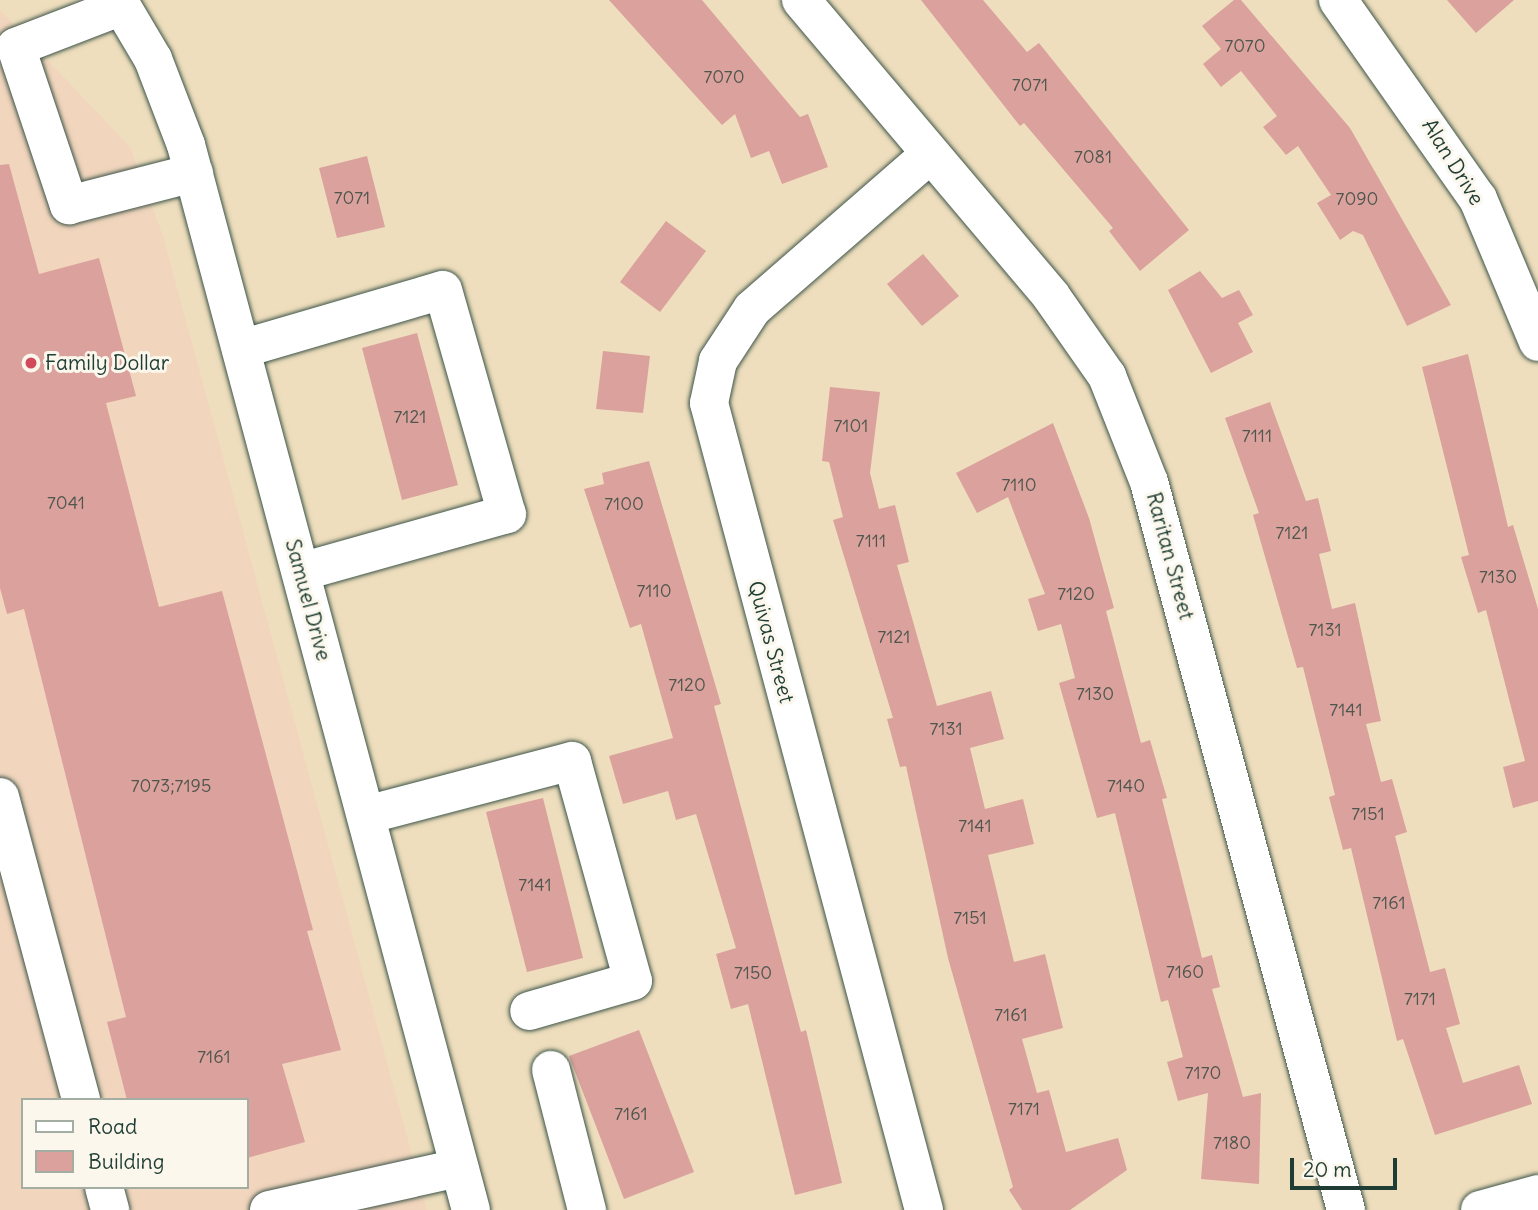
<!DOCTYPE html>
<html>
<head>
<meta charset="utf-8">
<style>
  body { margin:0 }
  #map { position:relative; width:1538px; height:1210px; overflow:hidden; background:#eedebd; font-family:Delius,sans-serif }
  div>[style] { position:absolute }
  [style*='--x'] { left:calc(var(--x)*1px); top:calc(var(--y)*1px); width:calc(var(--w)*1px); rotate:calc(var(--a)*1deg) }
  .built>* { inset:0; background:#f1d5bd }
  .building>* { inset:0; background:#dba19d }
  .roads { filter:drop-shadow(0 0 2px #3e5549) drop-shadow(0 0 2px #3e5549) }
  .minor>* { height:38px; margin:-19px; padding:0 19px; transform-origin:19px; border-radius:19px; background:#fff }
  .major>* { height:38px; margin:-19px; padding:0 19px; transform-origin:19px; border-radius:19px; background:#fff }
  .dots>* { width:19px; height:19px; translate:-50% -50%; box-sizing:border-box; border:4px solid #fbf7ec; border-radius:50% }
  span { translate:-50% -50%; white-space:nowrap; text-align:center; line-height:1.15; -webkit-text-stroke:6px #fbf7ec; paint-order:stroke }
  .number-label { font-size:18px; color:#4e564e }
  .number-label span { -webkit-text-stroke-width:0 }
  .street-label { font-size:21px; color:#1f3d34 }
  .poi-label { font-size:21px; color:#1f3d34 }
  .left { translate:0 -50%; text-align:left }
  .legend { position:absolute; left:21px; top:1098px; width:228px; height:91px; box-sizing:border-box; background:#fbf7ec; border:2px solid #a3ada2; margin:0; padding:9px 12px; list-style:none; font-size:21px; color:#1f3d34 }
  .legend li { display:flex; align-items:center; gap:14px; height:35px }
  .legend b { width:35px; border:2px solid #a3ada2 }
  .scale { position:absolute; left:1290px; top:1158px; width:107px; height:32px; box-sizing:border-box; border:4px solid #1f3d34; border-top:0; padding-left:9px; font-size:21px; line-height:24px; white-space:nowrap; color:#1f3d34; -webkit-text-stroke:5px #fbf7ec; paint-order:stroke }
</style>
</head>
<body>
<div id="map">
  <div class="built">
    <i style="clip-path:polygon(evenodd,0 10px,130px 147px,163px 236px,427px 1210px,0 1210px,0 10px,23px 1100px,247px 1100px,247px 1187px,23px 1187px,23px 1100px)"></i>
  </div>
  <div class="building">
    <i style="clip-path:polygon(609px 0,702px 0,800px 117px,808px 114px,828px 167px,782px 184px,769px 151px,751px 158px,735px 114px,722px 125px)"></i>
    <i style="clip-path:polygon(921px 0,983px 0,1027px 52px,1039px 43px,1189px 230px,1140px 271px,1109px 231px,1113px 228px,1024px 123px,1020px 126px)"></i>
    <i style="clip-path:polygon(1234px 0,1241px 0,1350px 128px,1451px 305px,1407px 326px,1363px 235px,1353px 231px,1340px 240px,1317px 203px,1331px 195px,1298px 146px,1286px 155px,1263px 127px,1277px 116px,1241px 71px,1221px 87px,1203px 64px,1221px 49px,1202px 26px)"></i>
    <i style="clip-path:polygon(1447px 0,1514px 0,1476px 33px)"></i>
    <i style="clip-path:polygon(367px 156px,385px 227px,337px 238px,319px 168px)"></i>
    <i style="clip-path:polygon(9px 164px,39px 274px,99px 258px,136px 396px,106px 403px,159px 607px,222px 591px,313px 930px,307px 931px,341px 1050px,282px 1064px,305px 1142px,247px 1158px,247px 1100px,127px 1100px,107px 1022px,126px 1017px,24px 609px,7px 614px,0 588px,0 165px)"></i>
    <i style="clip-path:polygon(666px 221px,706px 251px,660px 312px,620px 282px)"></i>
    <i style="clip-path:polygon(923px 254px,959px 296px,922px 326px,887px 284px)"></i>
    <i style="clip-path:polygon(1200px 271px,1222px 298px,1239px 290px,1253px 315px,1238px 323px,1253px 352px,1211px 373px,1168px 290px)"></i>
    <i style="clip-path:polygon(417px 333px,458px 485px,402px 500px,362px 348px)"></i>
    <i style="clip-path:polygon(603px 351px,650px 356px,643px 413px,596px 409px)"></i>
    <i style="clip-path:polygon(1468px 354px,1508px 527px,1513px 525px,1538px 609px,1538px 801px,1513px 808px,1503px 767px,1525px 761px,1486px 610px,1478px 613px,1461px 557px,1469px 555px,1422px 367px)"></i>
    <i style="clip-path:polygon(830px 387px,880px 392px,870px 473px,879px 509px,895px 505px,909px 562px,897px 565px,937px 706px,991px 691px,1004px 739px,970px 748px,985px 809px,1023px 799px,1034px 844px,988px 855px,1014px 962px,1045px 954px,1063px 1028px,1022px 1039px,1037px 1093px,1049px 1090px,1066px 1152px,1118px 1138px,1127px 1170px,1070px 1210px,1022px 1210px,1009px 1190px,1013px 1187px,948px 958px,906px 766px,900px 767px,887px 719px,893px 718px,833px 520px,843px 517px,829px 462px,822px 461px)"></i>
    <i style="clip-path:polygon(1270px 402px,1306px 501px,1318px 498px,1331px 551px,1319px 554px,1332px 609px,1355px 603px,1381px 721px,1366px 724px,1381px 782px,1392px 779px,1407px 832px,1395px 836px,1430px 972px,1445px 968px,1460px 1024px,1446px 1028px,1463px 1083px,1519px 1065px,1532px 1104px,1435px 1135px,1403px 1039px,1397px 1041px,1351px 848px,1343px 850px,1329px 797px,1335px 795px,1303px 667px,1297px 668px,1253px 515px,1259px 513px,1225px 418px)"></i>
    <i style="clip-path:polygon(1053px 423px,1089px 518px,1114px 608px,1106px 611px,1125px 683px,1141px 743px,1150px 740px,1167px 798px,1162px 799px,1202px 958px,1212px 955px,1220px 987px,1212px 989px,1243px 1097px,1261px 1093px,1259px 1184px,1201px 1179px,1208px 1093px,1178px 1101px,1167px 1062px,1183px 1057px,1168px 1000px,1161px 1002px,1115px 813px,1097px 818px,1059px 683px,1075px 678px,1061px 624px,1038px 631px,1028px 599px,1045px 594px,1008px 497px,977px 513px,956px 473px)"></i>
    <i style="clip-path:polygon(649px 461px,721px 704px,714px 706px,801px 1032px,806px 1030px,842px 1183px,795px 1195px,748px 1004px,731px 1009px,716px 954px,736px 948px,696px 814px,676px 820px,668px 791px,623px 804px,609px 756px,673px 738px,641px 624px,630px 628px,584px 489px,604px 484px,602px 473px)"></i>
    <i style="clip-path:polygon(543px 798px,583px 958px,527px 972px,486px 812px)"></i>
    <i style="clip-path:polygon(639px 1030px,694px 1172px,624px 1199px,569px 1056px)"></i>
  </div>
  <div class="roads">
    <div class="minor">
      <i style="--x:118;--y:0;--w:69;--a:59.3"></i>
      <i style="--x:153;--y:59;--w:92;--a:69"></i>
      <i style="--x:186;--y:145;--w:1102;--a:75.02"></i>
      <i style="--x:801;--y:0;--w:387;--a:49.8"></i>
      <i style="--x:1051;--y:296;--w:98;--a:55"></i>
      <i style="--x:1107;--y:376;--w:114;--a:68.4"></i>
      <i style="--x:1149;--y:482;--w:754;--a:74.86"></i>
      <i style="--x:1338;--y:0;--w:243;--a:54.9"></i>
      <i style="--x:1478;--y:199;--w:155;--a:67.2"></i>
      <i style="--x:122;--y:6;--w:114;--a:158.9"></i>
      <i style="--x:16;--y:47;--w:167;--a:71.5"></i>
      <i style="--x:69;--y:205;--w:129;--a:-14.4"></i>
      <i style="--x:241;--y:349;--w:210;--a:-16.3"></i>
      <i style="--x:443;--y:290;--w:233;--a:74.1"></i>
      <i style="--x:507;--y:514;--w:214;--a:164.3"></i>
      <i style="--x:0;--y:797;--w:314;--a:75"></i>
      <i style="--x:366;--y:815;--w:213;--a:-14.7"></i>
      <i style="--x:572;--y:761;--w:228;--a:74.5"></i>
      <i style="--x:633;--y:981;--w:108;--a:163.9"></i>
      <i style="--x:551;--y:1070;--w:145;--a:75.6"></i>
      <i style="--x:104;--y:1187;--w:24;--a:75"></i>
      <i style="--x:269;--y:1210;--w:195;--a:-12.5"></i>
      <i style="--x:924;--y:1210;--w:835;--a:-104.92"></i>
      <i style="--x:709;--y:403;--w:43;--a:-77.9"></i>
      <i style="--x:718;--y:361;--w:62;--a:-56.8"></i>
      <i style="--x:752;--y:309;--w:236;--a:-41"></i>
    </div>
    <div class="major">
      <i style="--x:1480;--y:1210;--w:60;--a:-15.4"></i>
    </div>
  </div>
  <div class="dots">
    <i style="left:31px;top:363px;background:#d1495b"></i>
  </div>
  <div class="number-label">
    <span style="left:1245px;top:46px">7070</span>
    <span style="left:724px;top:77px">7070</span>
    <span style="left:1030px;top:85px">7071</span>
    <span style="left:1093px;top:157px">7081</span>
    <span style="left:352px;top:198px">7071</span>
    <span style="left:1357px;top:199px">7090</span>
    <span style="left:410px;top:417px">7121</span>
    <span style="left:851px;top:426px">7101</span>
    <span style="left:1257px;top:436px">7111</span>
    <span style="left:1019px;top:485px">7110</span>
    <span style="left:66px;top:503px">7041</span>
    <span style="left:624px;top:504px">7100</span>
    <span style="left:1292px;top:533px">7121</span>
    <span style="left:871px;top:541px">7111</span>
    <span style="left:1498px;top:577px">7130</span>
    <span style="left:654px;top:591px">7110</span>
    <span style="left:1076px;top:594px">7120</span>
    <span style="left:1325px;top:630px">7131</span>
    <span style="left:894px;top:637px">7121</span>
    <span style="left:687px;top:685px">7120</span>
    <span style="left:1095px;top:694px">7130</span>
    <span style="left:1346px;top:710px">7141</span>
    <span style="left:946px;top:729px">7131</span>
    <span style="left:171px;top:786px">7073;7195</span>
    <span style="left:1126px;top:786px">7140</span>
    <span style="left:1368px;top:814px">7151</span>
    <span style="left:975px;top:826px">7141</span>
    <span style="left:535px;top:885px">7141</span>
    <span style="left:1389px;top:903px">7161</span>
    <span style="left:970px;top:918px">7151</span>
    <span style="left:1185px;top:972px">7160</span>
    <span style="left:753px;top:973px">7150</span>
    <span style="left:1420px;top:999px">7171</span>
    <span style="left:1011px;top:1015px">7161</span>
    <span style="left:214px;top:1057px">7161</span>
    <span style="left:1203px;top:1073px">7170</span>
    <span style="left:1024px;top:1109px">7171</span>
    <span style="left:631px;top:1114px">7161</span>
    <span style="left:1232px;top:1143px">7180</span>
  </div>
  <div class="street-label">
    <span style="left:1453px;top:162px;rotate:58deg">Alan Drive</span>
    <span style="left:1170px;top:556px;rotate:75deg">Raritan Street</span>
    <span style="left:308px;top:600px;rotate:75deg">Samuel Drive</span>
    <span style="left:771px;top:642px;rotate:75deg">Quivas Street</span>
  </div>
  <div class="poi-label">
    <span class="left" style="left:45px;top:363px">Family Dollar</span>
  </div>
  <ul class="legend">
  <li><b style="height:9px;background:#fff"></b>Road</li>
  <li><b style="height:19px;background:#dba19d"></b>Building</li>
  </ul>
  <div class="scale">20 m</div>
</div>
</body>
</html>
